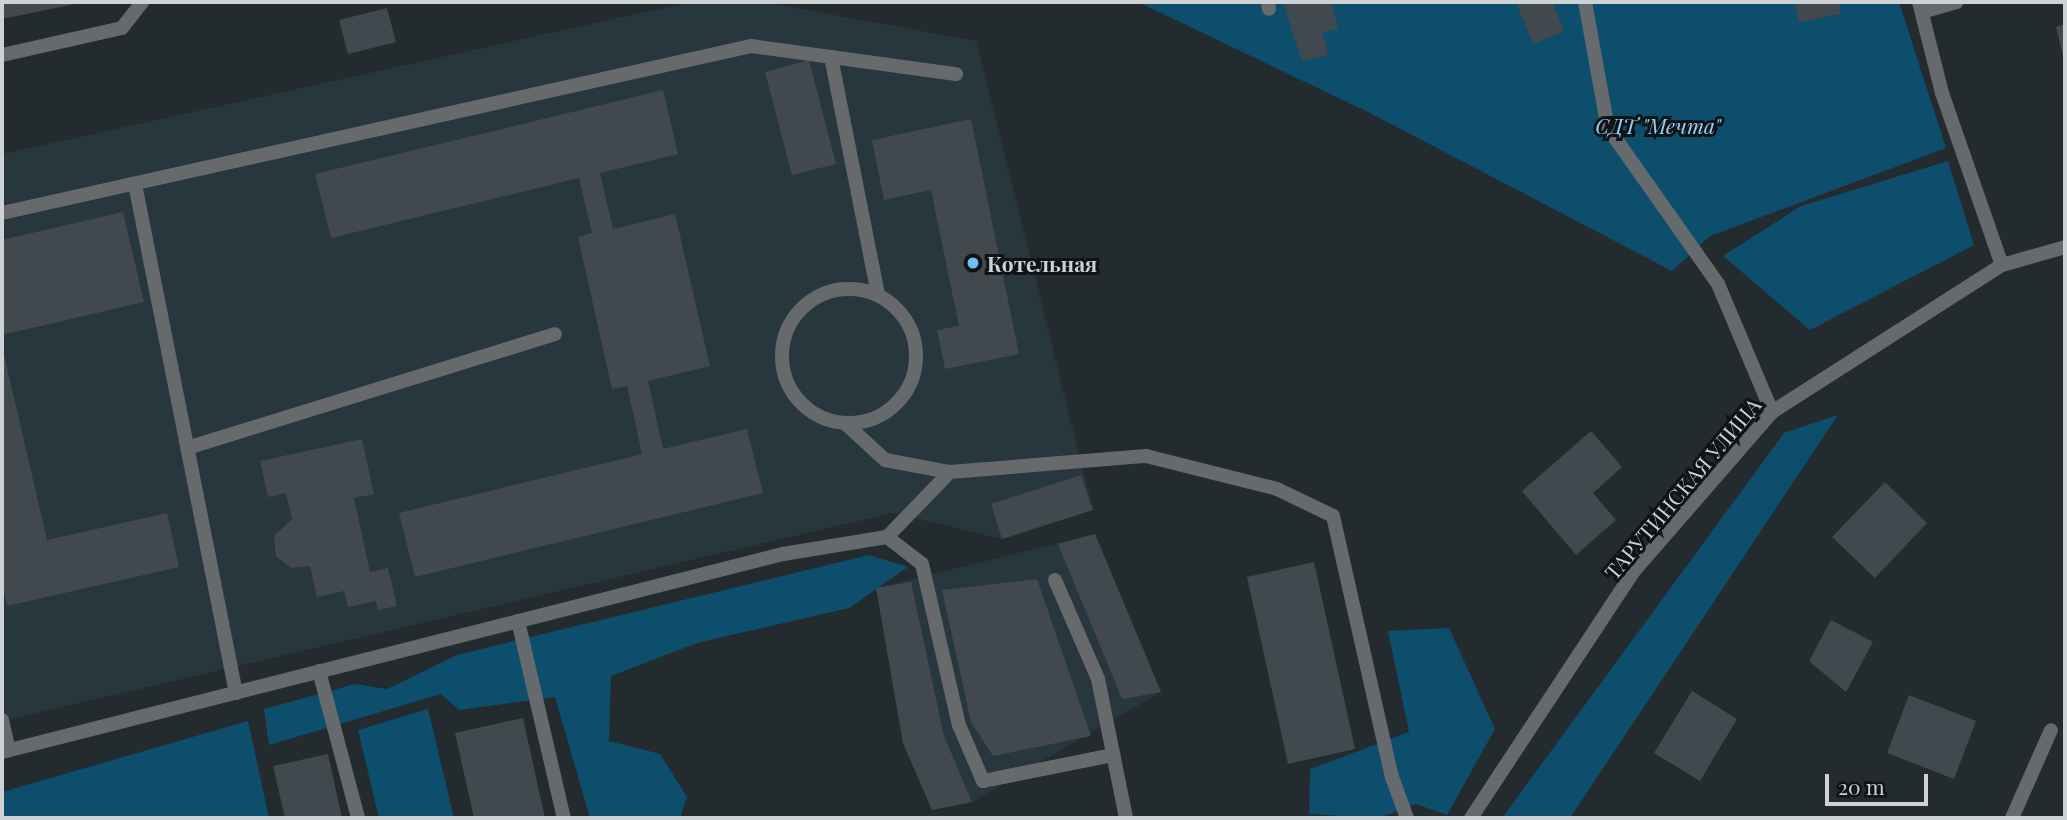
<!DOCTYPE html>
<html>
<head>
<meta charset="utf-8">
<style>
  body { margin:0 }
  #map { position:relative; width:2067px; height:820px; overflow:hidden; background:#232b2f; font-family:"Playfair Display",serif }
  div>[style] { position:absolute }
  [style*='--x'] { left:calc(var(--x)*1px); top:calc(var(--y)*1px); width:calc(var(--w)*1px); rotate:calc(var(--a)*1deg) }
  .built>* { inset:0; background:#28363e }
  .green>* { inset:0; background:#0e4e6d }
  .building>* { inset:0; background:#41494e }
  .lane>* { height:14px; margin:-7px; padding:0 7px; transform-origin:7px; border-radius:7px; background:#666a6c }
  .lane>.ring { margin:-7px; padding:0; box-sizing:content-box; background:none; border:14px solid #666a6c; border-radius:50% }
  .street>* { height:14px; margin:-7px; padding:0 7px; transform-origin:7px; border-radius:7px; background:#666a6c }
  .dots>* { width:19px; height:19px; translate:-50% -50%; box-sizing:border-box; border:4px solid #0f1315; border-radius:50% }
  span { translate:-50% -50%; white-space:nowrap; text-align:center; line-height:1.15; -webkit-text-stroke:6px #0f1315; paint-order:stroke }
  .park-label { font-size:21px; color:#93d2f9; font-style:italic }
  .poi-label { font-size:21px; color:#cdd2d5; font-weight:700 }
  .left { translate:0 -50%; text-align:left }
  .street-label { font-size:21px; color:#cdd2d5 }
  .frame { position:absolute; inset:0; border:4px solid #cdd2d5; pointer-events:none }
  .scale { position:absolute; left:1825px; top:774px; width:103px; height:32px; box-sizing:border-box; border:4px solid #cdd2d5; border-top:0; padding-left:9px; font-size:21px; line-height:24px; white-space:nowrap; color:#cdd2d5; -webkit-text-stroke:5px #0f1315; paint-order:stroke }
</style>
</head>
<body>
<div id="map">
  <div class="built">
    <i style="clip-path:polygon(691px 2px,763px 2px,976px 41px,1093px 510px,1002px 539px,893px 513px,2px 721px,2px 154px)"></i>
    <i style="clip-path:polygon(1095px 534px,1161px 692px,972px 802px,932px 810px,903px 743px,876px 588px)"></i>
  </div>
  <div class="green">
    <i style="clip-path:polygon(1138px 2px,1899px 2px,1946px 148px,1710px 236px,1672px 271px,1370px 113px)"></i>
    <i style="clip-path:polygon(1948px 161px,1974px 245px,1810px 330px,1723px 256px,1801px 206px)"></i>
    <i style="clip-path:polygon(1838px 415px,1570px 818px,1502px 818px,1784px 433px)"></i>
    <i style="clip-path:polygon(869px 555px,908px 567px,849px 608px,697px 643px,611px 676px,609px 741px,660px 754px,687px 797px,680px 818px,590px 818px,555px 697px,459px 710px,441px 694px,269px 745px,264px 709px,355px 684px,387px 689px,457px 655px)"></i>
    <i style="clip-path:polygon(1449px 628px,1495px 729px,1447px 815px,1416px 804px,1379px 818px,1309px 814px,1310px 769px,1409px 732px,1388px 631px)"></i>
    <i style="clip-path:polygon(428px 709px,454px 818px,379px 818px,358px 730px)"></i>
    <i style="clip-path:polygon(248px 721px,269px 818px,2px 818px,2px 792px)"></i>
  </div>
  <div class="building">
    <i style="clip-path:polygon(2px 2px,80px 2px,80px 3px,2px 19px)"></i>
    <i style="clip-path:polygon(1283px 2px,1332px 2px,1338px 29px,1322px 32px,1328px 55px,1302px 61px)"></i>
    <i style="clip-path:polygon(1516px 2px,1552px 2px,1564px 31px,1533px 44px)"></i>
    <i style="clip-path:polygon(1795px 2px,1839px 2px,1841px 14px,1799px 22px)"></i>
    <i style="clip-path:polygon(387px 8px,396px 42px,348px 54px,339px 20px)"></i>
    <i style="clip-path:polygon(2065px 24px,2065px 60px,2064px 60px,2056px 27px)"></i>
    <i style="clip-path:polygon(809px 60px,836px 164px,792px 175px,765px 72px)"></i>
    <i style="clip-path:polygon(663px 90px,678px 154px,600px 173px,613px 229px,675px 214px,710px 366px,648px 381px,663px 449px,747px 429px,763px 493px,415px 577px,399px 513px,642px 454px,627px 386px,612px 389px,578px 237px,592px 233px,579px 178px,331px 238px,315px 174px)"></i>
    <i style="clip-path:polygon(971px 119px,1019px 354px,945px 369px,937px 330px,959px 326px,931px 190px,884px 200px,872px 140px)"></i>
    <i style="clip-path:polygon(123px 212px,144px 302px,2px 335px,2px 240px)"></i>
    <i style="clip-path:polygon(2px 346px,47px 540px,167px 513px,179px 567px,7px 606px,2px 582px)"></i>
    <i style="clip-path:polygon(1591px 431px,1622px 467px,1593px 493px,1616px 520px,1576px 555px,1522px 491px)"></i>
    <i style="clip-path:polygon(362px 439px,374px 494px,354px 498px,370px 572px,388px 568px,397px 606px,378px 610px,376px 601px,348px 607px,344px 591px,317px 597px,310px 566px,291px 568px,276px 556px,274px 536px,292px 519px,286px 493px,268px 497px,260px 461px)"></i>
    <i style="clip-path:polygon(1081px 475px,1093px 510px,1002px 539px,991px 504px)"></i>
    <i style="clip-path:polygon(1885px 482px,1927px 523px,1875px 578px,1832px 537px)"></i>
    <i style="clip-path:polygon(1095px 534px,1161px 692px,1122px 699px,1058px 544px)"></i>
    <i style="clip-path:polygon(1314px 562px,1355px 749px,1288px 764px,1247px 577px)"></i>
    <i style="clip-path:polygon(1037px 579px,1091px 736px,993px 756px,971px 722px,942px 590px)"></i>
    <i style="clip-path:polygon(911px 582px,944px 736px,972px 802px,932px 810px,903px 743px,876px 588px)"></i>
    <i style="clip-path:polygon(1831px 620px,1873px 642px,1846px 692px,1809px 661px)"></i>
    <i style="clip-path:polygon(1692px 691px,1737px 719px,1700px 781px,1654px 753px)"></i>
    <i style="clip-path:polygon(1909px 695px,1976px 721px,1954px 779px,1887px 753px)"></i>
    <i style="clip-path:polygon(523px 718px,545px 818px,474px 818px,455px 733px)"></i>
    <i style="clip-path:polygon(328px 754px,342px 818px,285px 818px,273px 766px)"></i>
  </div>
  <div class="lane">
    <i style="--x:1268;--y:2;--w:7;--a:82"></i>
    <i style="--x:1585;--y:2;--w:128;--a:79.7"></i>
    <i style="--x:1608;--y:128;--w:191;--a:54.8"></i>
    <i style="--x:1718;--y:284;--w:139;--a:67.1"></i>
    <i style="--x:1919;--y:2;--w:94;--a:75.8"></i>
    <i style="--x:1942;--y:93;--w:182;--a:70.8"></i>
    <i style="--x:2;--y:55;--w:123;--a:-12.7"></i>
    <i style="--x:122;--y:28;--w:33;--a:-52"></i>
    <i style="--x:831;--y:57;--w:242;--a:78.8"></i>
    <i style="--x:135;--y:184;--w:519;--a:78.78"></i>
    <i style="--x:2;--y:213;--w:767;--a:-12.57"></i>
    <i style="--x:751;--y:46;--w:207;--a:7.8"></i>
    <i class="ring" style="left:782px;top:289px;width:120px;height:120px"></i>
    <i style="--x:846;--y:424;--w:53;--a:42.7"></i>
    <i style="--x:885;--y:460;--w:66;--a:10.5"></i>
    <i style="--x:950;--y:472;--w:197;--a:-4.7"></i>
    <i style="--x:1146;--y:456;--w:135;--a:14.1"></i>
    <i style="--x:1277;--y:489;--w:62;--a:25.7"></i>
    <i style="--x:1333;--y:516;--w:268;--a:77.3"></i>
    <i style="--x:1392;--y:777;--w:44;--a:69.9"></i>
    <i style="--x:187;--y:448;--w:385;--a:-17.2"></i>
    <i style="--x:887;--y:537;--w:44;--a:37.6"></i>
    <i style="--x:922;--y:564;--w:165;--a:77.1"></i>
    <i style="--x:959;--y:725;--w:61;--a:66.8"></i>
    <i style="--x:983;--y:781;--w:133;--a:-11.3"></i>
    <i style="--x:783;--y:554;--w:105;--a:-9.3"></i>
    <i style="--x:887;--y:537;--w:91;--a:-45.9"></i>
    <i style="--x:1055;--y:580;--w:108;--a:66.5"></i>
    <i style="--x:1098;--y:679;--w:142;--a:78.6"></i>
    <i style="--x:518;--y:621;--w:202;--a:76.9"></i>
    <i style="--x:319;--y:671;--w:152;--a:75.1"></i>
    <i style="--x:2;--y:720;--w:31;--a:77"></i>
    <i style="--x:2012;--y:818;--w:96;--a:-66.1"></i>
  </div>
  <div class="street">
    <i style="--x:1922;--y:12;--w:36;--a:-16"></i>
    <i style="--x:2;--y:752;--w:806;--a:-14.23"></i>
    <i style="--x:1471;--y:818;--w:296;--a:-56.6"></i>
    <i style="--x:1634;--y:571;--w:211;--a:-49"></i>
    <i style="--x:1772;--y:412;--w:273;--a:-32.6"></i>
    <i style="--x:2002;--y:265;--w:66;--a:-15.9"></i>
  </div>
  <div class="dots">
    <i style="left:973px;top:263px;background:#6ec2f3"></i>
  </div>
  <div class="park-label">
    <span style="left:1658px;top:125px">СДТ "Мечта"</span>
  </div>
  <div class="poi-label">
    <span class="left" style="left:987px;top:263px">Котельная</span>
  </div>
  <div class="street-label">
    <span style="left:1682px;top:488px;rotate:-50deg">ТАРУТИНСКАЯ УЛИЦА</span>
  </div>
  <div class="frame"></div>
  <div class="scale">20 m</div>
</div>
</body>
</html>
